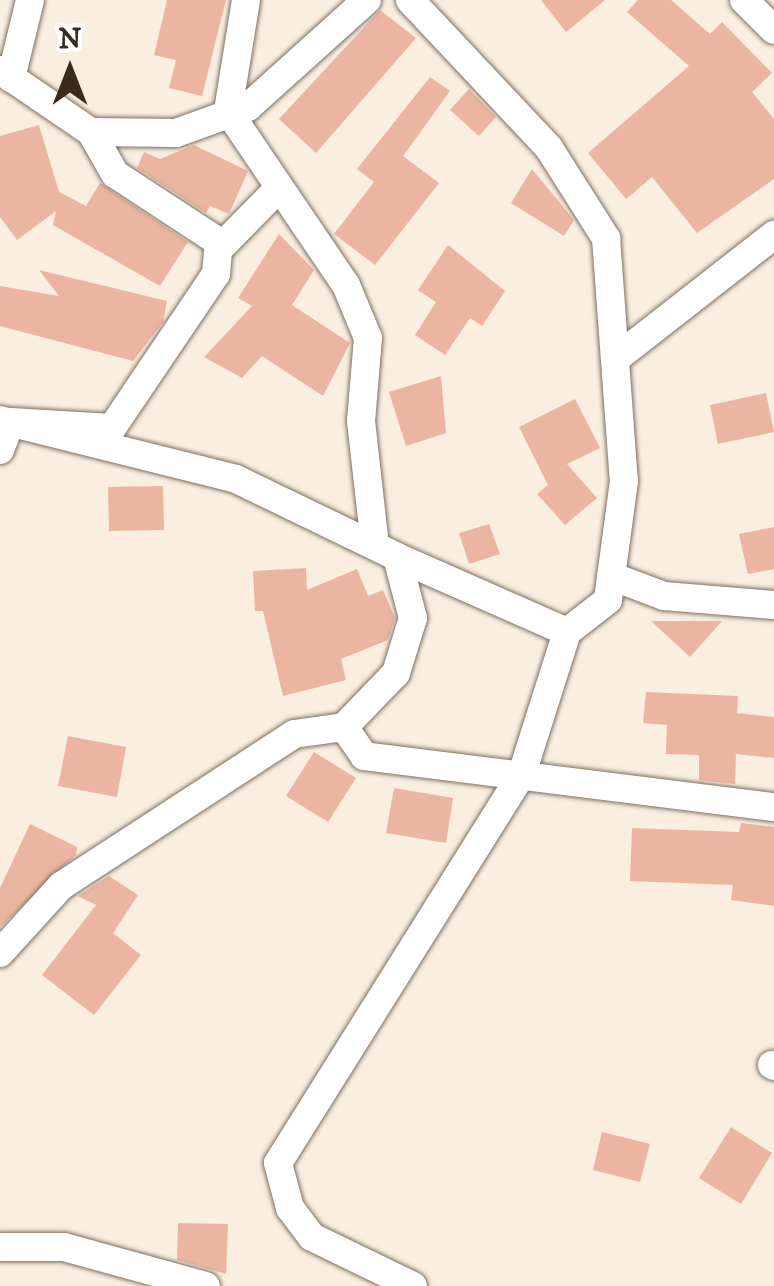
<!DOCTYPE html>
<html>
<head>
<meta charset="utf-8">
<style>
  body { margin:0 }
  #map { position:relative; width:774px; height:1286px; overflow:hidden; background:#f9eedf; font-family:"IM FELL DW Pica",serif }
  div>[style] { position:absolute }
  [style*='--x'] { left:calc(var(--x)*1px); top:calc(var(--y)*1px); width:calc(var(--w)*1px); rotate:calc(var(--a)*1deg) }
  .building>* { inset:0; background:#ecb5a2 }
  .roads { filter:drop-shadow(0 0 2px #7e6f62) drop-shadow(0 0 2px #7e6f62) }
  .minor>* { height:28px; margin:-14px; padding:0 14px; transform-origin:14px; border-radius:14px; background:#fff }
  span { translate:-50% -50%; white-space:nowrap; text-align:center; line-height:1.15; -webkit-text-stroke:9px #fff; paint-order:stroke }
  .north { position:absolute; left:20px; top:20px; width:100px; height:100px; -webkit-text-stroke:8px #fff; paint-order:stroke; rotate:0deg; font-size:28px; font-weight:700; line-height:40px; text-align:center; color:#3b2a1e }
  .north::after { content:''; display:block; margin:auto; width:35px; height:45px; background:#3b2a1e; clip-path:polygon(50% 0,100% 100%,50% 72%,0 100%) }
</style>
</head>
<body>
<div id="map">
  <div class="building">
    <i style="clip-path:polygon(167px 0,226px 0,202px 96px,169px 88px,176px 60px,154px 55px)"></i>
    <i style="clip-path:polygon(541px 0,605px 0,566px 32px)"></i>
    <i style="clip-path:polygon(638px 0,671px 0,710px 34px,722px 22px,772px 73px,752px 92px,774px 119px,774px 179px,697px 233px,652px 177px,626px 199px,588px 153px,689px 66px,627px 12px)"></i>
    <i style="clip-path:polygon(380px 10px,416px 38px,316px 153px,279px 119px)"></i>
    <i style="clip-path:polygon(430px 77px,450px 91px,403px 156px,439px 183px,375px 265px,334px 234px,374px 182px,357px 169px)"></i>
    <i style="clip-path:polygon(469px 89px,496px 117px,479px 136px,450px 110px)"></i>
    <i style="clip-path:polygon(39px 125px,59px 192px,86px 206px,100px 183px,188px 242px,160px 286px,53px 225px,56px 211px,17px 240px,0 217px,0 136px)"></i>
    <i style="clip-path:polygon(194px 145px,248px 171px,229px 214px,210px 206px,206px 213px,137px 168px,144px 152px,160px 159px)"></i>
    <i style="clip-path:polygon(532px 169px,574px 220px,564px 236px,511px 203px)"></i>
    <i style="clip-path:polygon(279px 234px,314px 270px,292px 305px,350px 343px,323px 396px,262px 356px,242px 378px,204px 357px,252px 306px,238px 298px)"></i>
    <i style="clip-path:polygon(448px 245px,505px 291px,482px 326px,470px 318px,445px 355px,415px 335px,436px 302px,418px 290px)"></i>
    <i style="clip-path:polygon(39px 270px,167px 301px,163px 322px,133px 361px,0 326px,0 286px,59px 296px)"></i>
    <i style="clip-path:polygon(441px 376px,446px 433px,406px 446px,389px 392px)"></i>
    <i style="clip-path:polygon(766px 393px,774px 432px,718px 444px,710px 405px)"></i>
    <i style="clip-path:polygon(575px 399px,600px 448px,567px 464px,597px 498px,565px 525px,537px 494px,548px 485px,519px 427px)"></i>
    <i style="clip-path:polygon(163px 486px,164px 530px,109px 531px,108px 487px)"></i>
    <i style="clip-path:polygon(489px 524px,500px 554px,469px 564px,459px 533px)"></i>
    <i style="clip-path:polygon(774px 527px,774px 569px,748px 574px,739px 534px)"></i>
    <i style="clip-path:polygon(306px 568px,307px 590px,357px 569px,368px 596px,383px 590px,395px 618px,388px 640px,341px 659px,346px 680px,283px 696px,263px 611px,255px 611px,253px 571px)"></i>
    <i style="clip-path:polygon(651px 621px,722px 621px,690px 657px)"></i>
    <i style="clip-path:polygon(646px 692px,738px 696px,737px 713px,774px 717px,774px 758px,736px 754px,735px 784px,699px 780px,699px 755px,666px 754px,667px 725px,643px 723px)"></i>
    <i style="clip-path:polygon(68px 736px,126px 747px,117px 797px,58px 786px)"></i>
    <i style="clip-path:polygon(314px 752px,356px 778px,328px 822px,286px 796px)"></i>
    <i style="clip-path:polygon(394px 788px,453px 798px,446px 843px,386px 833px)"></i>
    <i style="clip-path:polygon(741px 823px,774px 827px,774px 906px,731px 900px,733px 885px,630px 881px,632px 828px,739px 832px)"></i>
    <i style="clip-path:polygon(30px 824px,77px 847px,76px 855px,0 927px,0 888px)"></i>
    <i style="clip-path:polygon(109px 876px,138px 895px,113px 933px,141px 955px,94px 1015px,42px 975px,96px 905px,78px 896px)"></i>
    <i style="clip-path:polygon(731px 1127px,772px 1153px,741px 1204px,699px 1178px)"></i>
    <i style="clip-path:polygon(602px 1132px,650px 1144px,640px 1182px,593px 1170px)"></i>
    <i style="clip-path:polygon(178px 1223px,228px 1224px,226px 1274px,177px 1260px)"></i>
  </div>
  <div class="roads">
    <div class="minor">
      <i style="--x:246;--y:0;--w:112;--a:99.2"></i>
      <i style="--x:228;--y:111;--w:210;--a:55.9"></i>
      <i style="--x:346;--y:285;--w:57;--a:67.5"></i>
      <i style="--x:368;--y:338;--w:83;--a:94.8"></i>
      <i style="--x:361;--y:421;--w:125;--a:83.6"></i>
      <i style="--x:410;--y:0;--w:203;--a:46.8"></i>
      <i style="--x:549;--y:148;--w:107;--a:57.7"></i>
      <i style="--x:606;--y:238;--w:244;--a:85.8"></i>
      <i style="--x:624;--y:481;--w:120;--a:97.7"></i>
      <i style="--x:608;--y:600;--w:52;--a:142"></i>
      <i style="--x:567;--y:632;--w:149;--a:107.6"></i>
      <i style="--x:522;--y:774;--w:459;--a:122.1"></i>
      <i style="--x:278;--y:1163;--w:47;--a:75.1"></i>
      <i style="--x:290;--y:1208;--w:36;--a:53"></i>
      <i style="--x:312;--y:1237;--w:112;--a:25.9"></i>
      <i style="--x:744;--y:0;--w:42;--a:45"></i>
      <i style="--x:0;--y:70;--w:110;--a:34.3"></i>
      <i style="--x:91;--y:132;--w:85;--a:0.7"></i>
      <i style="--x:176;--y:133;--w:77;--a:-19.9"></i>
      <i style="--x:248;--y:107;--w:160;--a:-42"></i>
      <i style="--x:11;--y:78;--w:80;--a:-76.3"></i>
      <i style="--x:218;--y:250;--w:83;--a:-45.5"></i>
      <i style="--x:619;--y:356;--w:197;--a:-38"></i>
      <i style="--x:0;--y:420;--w:243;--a:14"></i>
      <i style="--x:236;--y:479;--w:179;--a:25.8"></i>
      <i style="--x:397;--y:557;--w:63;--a:75.3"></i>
      <i style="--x:413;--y:618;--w:58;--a:107.2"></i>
      <i style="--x:396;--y:673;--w:75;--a:133.9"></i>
      <i style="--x:344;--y:727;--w:35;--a:55"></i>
      <i style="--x:364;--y:756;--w:413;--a:7.1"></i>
      <i style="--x:0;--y:450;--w:30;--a:-69"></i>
      <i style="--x:11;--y:422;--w:101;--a:3.4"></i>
      <i style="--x:112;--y:428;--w:186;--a:-56"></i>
      <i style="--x:216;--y:274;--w:32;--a:-85"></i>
      <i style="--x:219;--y:242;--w:124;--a:-146.8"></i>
      <i style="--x:115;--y:174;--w:48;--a:-119.7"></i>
      <i style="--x:397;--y:557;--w:186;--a:23.8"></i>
      <i style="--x:611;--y:576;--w:57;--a:20.7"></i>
      <i style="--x:664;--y:596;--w:110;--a:4.7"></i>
      <i style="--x:0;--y:953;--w:91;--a:-47.7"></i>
      <i style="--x:61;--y:886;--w:278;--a:-33.1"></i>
      <i style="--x:294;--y:734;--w:50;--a:-8"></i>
      <i style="--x:772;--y:1065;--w:2;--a:27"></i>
      <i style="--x:0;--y:1247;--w:64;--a:0"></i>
      <i style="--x:64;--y:1247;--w:147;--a:15.4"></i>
    </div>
  </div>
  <div class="north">N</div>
</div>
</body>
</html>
